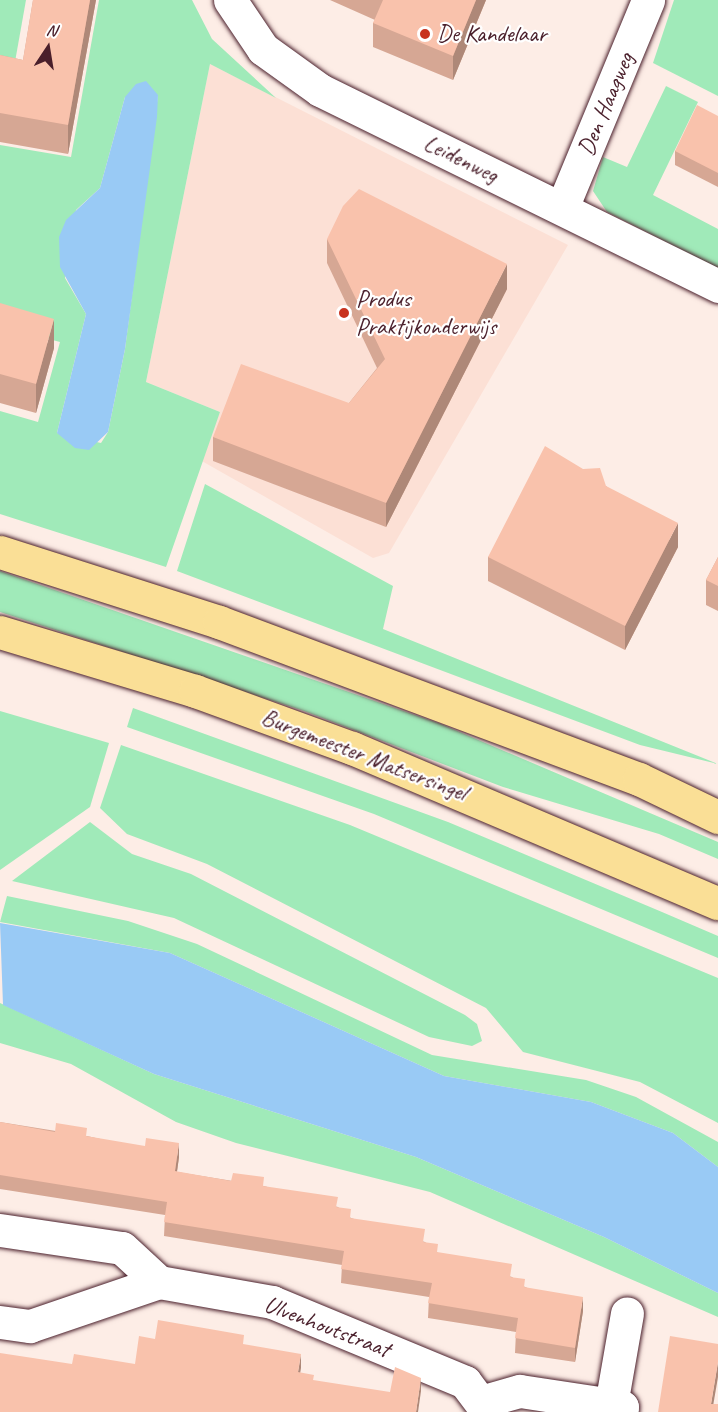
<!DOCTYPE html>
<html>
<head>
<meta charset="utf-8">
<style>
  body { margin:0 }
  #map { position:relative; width:718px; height:1412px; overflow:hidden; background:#fdede6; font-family:Caveat,sans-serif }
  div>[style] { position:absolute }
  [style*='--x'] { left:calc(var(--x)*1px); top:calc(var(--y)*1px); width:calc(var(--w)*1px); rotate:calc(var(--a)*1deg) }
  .built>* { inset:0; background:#fce0d5 }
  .green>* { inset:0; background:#a0eab9 }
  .water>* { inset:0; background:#99caf5 }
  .roads { filter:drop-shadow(0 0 2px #4a1f2b) drop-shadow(0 0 2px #4a1f2b) }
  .street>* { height:33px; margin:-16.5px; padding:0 16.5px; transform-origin:16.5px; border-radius:16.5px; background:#fff }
  .primary>* { height:33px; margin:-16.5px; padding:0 16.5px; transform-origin:16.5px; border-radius:16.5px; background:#fadf96 }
  .wall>* { inset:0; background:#d6a794 }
  .shaded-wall>* { inset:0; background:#ae8878 }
  .building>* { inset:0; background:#f9c2ac }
  .dots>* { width:16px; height:16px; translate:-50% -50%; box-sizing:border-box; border:3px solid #fff; border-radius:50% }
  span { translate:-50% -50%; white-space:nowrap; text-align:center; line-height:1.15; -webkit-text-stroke:4.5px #fff; paint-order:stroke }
  .poi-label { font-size:24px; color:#4a1f2b }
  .left { translate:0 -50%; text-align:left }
  .street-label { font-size:24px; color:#4a1f2b }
  .north { position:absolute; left:18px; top:18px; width:60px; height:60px; -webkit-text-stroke:4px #fff; paint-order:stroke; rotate:12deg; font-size:16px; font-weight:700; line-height:24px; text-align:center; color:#4a1f2b }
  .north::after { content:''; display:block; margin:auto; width:21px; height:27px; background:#4a1f2b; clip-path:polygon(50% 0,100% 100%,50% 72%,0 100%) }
</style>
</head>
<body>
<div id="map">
  <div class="built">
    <i style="clip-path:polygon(210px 64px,568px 245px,389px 553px,373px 558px,200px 460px,220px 412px,146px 382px)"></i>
  </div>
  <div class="green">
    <i style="clip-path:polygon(0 0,26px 0,13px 73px,0 70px)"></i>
    <i style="clip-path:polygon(evenodd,99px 0,192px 0,212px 39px,276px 98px,210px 64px,146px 382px,220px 412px,166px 567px,0 514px,0 411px,38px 422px,60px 342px,0 326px,0 145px,71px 157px,99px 0,158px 95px,125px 349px,108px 432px,101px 443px,57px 433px,86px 314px,65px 278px,76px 210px,100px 188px,125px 97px,158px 95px)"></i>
    <i style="clip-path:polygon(674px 0,718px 0,718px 96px,653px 63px)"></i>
    <i style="clip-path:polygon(666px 86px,698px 102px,653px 195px,718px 229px,718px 268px,607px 212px,593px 191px,603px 157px,627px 167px)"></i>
    <i style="clip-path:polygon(205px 484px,393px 586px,383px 629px,718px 764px,640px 745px,177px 571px)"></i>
    <i style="clip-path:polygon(0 571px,441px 724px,718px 842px,718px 859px,659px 834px,503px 787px,304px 711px,0 612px)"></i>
    <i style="clip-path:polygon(133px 708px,448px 822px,662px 912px,718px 936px,718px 958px,374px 814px,127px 727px)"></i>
    <i style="clip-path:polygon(0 711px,109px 743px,90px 807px,0 870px)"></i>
    <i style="clip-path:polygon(121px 745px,350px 825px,718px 978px,718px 1123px,640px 1082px,523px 1052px,486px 1008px,207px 864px,127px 834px,100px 808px)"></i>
    <i style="clip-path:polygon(90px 822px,132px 854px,191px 874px,465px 1015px,477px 1024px,482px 1041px,472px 1046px,429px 1037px,174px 918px,12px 881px)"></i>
    <i style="clip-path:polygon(7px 896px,128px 921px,197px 944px,432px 1055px,586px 1080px,636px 1097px,718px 1142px,718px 1167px,673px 1133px,591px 1102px,444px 1076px,170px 953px,0 922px)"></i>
    <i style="clip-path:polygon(0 1003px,154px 1074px,416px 1157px,604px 1237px,718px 1293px,718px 1317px,430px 1192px,236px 1143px,176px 1122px,71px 1064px,0 1043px)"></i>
  </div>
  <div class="water">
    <i style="clip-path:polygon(146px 81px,158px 95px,157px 117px,125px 349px,108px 432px,89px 450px,75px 448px,57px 433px,86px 314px,60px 267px,59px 237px,66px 220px,100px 188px,125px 97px,136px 84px)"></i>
    <i style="clip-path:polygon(0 923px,170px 953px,444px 1076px,591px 1102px,673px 1133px,718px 1167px,718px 1293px,604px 1237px,416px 1157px,154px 1074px,3px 1005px)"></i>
  </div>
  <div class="roads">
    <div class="street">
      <i style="--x:230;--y:0;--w:59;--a:56"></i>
      <i style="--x:263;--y:49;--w:70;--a:35.7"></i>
      <i style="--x:320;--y:90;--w:444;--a:26.2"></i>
      <i style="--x:562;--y:208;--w:225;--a:-67.5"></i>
      <i style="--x:0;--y:1230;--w:123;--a:8.4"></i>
      <i style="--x:122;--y:1248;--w:50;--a:42.6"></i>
      <i style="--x:0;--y:1322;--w:30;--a:8"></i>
      <i style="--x:30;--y:1326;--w:136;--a:-18.8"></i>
      <i style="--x:159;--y:1282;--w:115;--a:10"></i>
      <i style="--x:272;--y:1302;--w:209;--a:22.5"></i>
      <i style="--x:465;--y:1382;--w:38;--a:53"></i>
      <i style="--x:484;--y:1401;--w:37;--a:-16"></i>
      <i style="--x:520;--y:1391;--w:92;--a:8.7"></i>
      <i style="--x:621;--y:1412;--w:5;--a:-79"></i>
      <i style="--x:622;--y:1407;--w:11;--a:-170"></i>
      <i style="--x:611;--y:1405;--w:93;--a:-80.1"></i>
    </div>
    <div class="primary">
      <i style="--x:0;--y:552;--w:230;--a:17.7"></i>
      <i style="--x:219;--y:622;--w:448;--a:20.5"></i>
      <i style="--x:639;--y:779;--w:88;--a:25.7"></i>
      <i style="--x:0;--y:632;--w:204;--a:16.8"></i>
      <i style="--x:195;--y:691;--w:167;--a:20"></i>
      <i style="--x:352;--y:748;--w:397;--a:23"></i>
    </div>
  </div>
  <div class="wall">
    <i style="clip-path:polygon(33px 0,96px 0,68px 154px,0 142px,0 55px,23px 60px)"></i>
    <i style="clip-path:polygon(330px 0,486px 0,453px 80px,373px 47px,373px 23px,375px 20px)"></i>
    <i style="clip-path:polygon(718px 116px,718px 187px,675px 165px,675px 151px)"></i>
    <i style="clip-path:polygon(327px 239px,507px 289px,386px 527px,213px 461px,213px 437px,349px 403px,377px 368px,327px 263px)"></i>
    <i style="clip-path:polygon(0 303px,54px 348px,36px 413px,0 403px)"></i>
    <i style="clip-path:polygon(606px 486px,678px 547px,625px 650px,488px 581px,488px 557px)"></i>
    <i style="clip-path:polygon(718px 557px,718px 611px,706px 605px,706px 580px)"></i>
    <i style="clip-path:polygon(0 1122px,87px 1136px,179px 1157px,177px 1172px,264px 1186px,338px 1207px,351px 1218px,425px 1242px,438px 1253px,512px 1277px,525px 1287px,583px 1311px,575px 1362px,515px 1353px,516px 1332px,428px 1318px,429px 1297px,341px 1283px,342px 1265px,164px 1236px,165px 1215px,0 1189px)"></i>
  </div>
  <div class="shaded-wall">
    <i style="clip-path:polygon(90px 0,96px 0,68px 154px,68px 125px)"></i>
    <i style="clip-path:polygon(476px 0,486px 0,453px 80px,453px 56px)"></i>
    <i style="clip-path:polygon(507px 264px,507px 289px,386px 527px,386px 503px)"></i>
    <i style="clip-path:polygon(54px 319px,54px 348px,36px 413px,36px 384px)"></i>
    <i style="clip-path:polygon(678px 523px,678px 547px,625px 650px,625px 626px)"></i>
    <i style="clip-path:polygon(179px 1143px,179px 1157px,175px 1185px,175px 1171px)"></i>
    <i style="clip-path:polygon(583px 1297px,583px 1311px,575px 1362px,575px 1348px)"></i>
    <i style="clip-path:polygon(301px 1354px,301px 1368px,298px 1386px,298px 1372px)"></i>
    <i style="clip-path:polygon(718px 1362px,718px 1377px,712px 1412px,711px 1404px)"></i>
    <i style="clip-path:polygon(421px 1378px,421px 1391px,418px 1412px,416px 1412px)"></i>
  </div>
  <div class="building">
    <i style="clip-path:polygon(33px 0,90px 0,68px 125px,0 113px,0 55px,23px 60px)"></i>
    <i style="clip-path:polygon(383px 0,476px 0,453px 56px,373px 23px)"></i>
    <i style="clip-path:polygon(697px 105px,718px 116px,718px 173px,675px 151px)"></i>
    <i style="clip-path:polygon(359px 189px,507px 264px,386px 503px,213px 437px,241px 364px,349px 403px,385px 359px,327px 239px,343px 206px)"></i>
    <i style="clip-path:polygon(0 303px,54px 319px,36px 384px,0 374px)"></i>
    <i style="clip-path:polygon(545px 446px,583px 469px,600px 468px,606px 486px,678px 523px,625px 626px,488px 557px)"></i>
    <i style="clip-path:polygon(718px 557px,718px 586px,706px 580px)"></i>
    <i style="clip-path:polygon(0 1122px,55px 1132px,56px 1123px,87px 1128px,86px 1136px,145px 1146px,146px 1138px,179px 1143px,175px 1171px,231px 1181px,233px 1173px,264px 1177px,263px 1186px,338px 1197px,336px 1207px,351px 1209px,350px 1218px,425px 1229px,423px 1242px,438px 1244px,437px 1252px,512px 1264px,510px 1277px,525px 1279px,524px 1287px,583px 1297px,575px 1348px,515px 1338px,518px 1318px,428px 1303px,432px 1283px,341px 1269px,344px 1251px,164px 1222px,167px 1202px,0 1175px)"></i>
    <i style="clip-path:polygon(158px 1320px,244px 1335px,243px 1344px,301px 1354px,298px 1372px,314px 1375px,313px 1380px,390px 1392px,395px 1367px,421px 1378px,416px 1412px,0 1412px,0 1353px,72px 1364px,74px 1354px,135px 1364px,139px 1336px,155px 1339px)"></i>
    <i style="clip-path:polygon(670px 1336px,718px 1344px,718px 1362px,711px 1404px,718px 1404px,718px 1412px,658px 1412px)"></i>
  </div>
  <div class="dots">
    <i style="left:425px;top:34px;background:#c8321e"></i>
    <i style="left:344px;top:313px;background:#c8321e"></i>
  </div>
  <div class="poi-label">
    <span class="left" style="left:437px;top:34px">De Kandelaar</span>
    <span class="left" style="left:356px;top:313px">Produs<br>Praktijkonderwijs</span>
  </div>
  <div class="street-label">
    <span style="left:606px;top:104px;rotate:-67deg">Den Haagweg</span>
    <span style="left:461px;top:159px;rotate:26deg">Leidenweg</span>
    <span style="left:364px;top:755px;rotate:21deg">Burgemeester Matsersingel</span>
    <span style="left:327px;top:1327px;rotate:21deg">Ulvenhoutstraat</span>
  </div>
  <div class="north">N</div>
</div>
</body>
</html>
